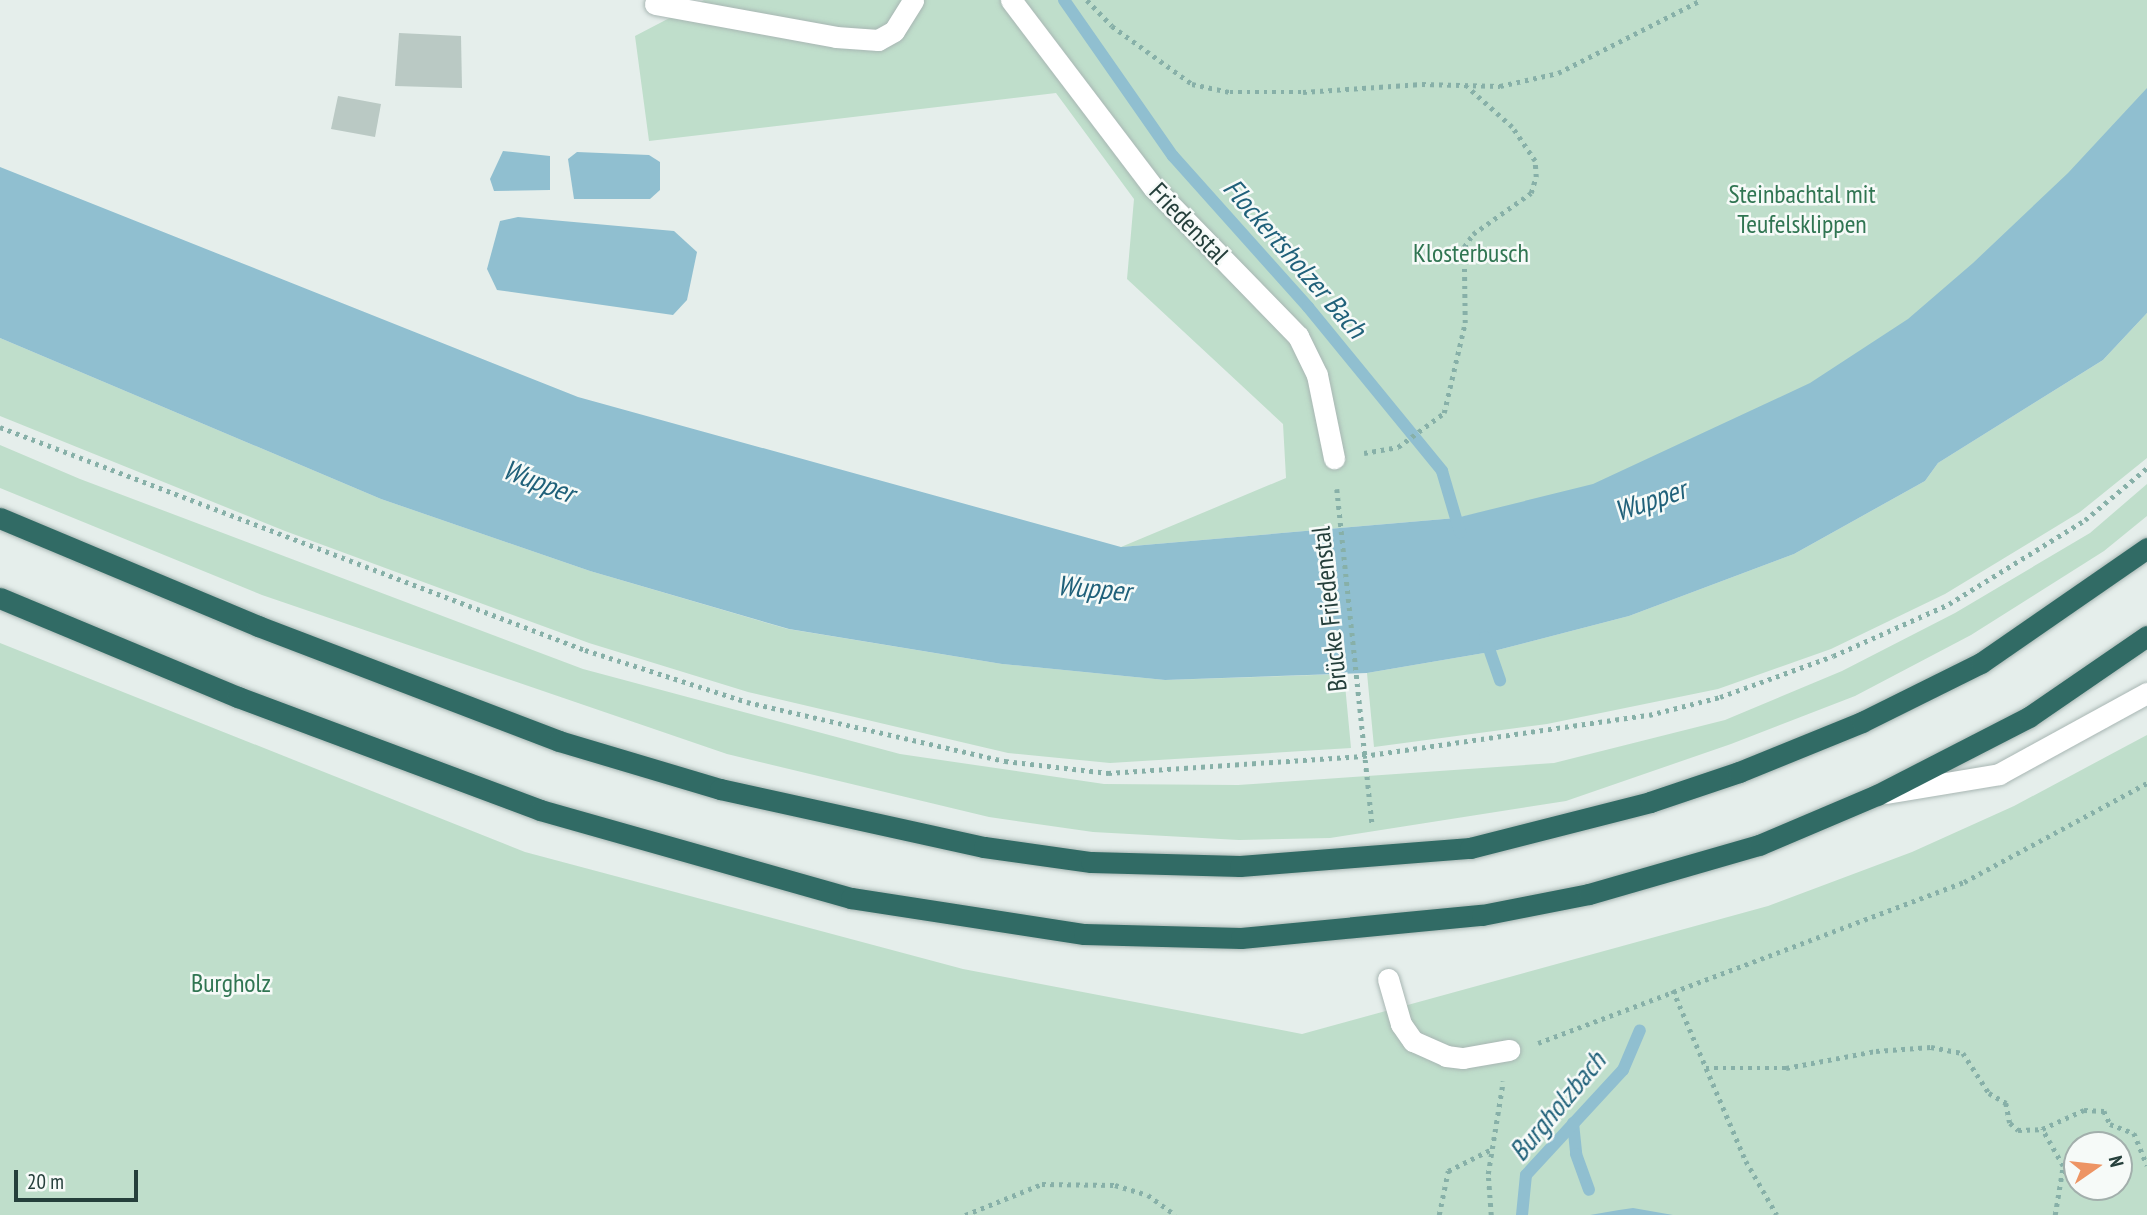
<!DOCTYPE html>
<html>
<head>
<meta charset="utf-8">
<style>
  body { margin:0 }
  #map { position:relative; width:2147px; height:1215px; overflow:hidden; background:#e5eeeb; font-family:"PT Sans Narrow",sans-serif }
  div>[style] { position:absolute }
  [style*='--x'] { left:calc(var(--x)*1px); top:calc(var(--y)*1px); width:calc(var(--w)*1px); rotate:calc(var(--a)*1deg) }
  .green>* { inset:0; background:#bfdecb }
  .water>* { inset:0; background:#90bfd0 }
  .stream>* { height:12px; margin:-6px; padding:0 6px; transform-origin:6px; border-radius:6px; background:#90bfd0 }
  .building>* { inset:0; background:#bac9c4 }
  .path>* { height:4.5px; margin-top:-2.25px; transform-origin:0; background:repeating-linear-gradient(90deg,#87b0a8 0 3.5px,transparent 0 8.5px) }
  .roads { filter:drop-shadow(0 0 2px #a8b6b3) drop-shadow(0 0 2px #a8b6b3) }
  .minor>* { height:21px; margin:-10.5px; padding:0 10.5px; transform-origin:10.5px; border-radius:10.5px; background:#fff }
  .highway>* { height:21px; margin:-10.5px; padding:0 10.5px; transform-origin:10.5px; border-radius:10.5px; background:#316b65 }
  span { translate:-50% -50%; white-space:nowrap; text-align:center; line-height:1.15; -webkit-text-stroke:5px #f6faf8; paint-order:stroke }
  .park-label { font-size:26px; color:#307552 }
  .street-label { font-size:26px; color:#253f3b }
  .water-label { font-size:28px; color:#20617a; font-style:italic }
  .north { position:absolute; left:2063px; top:1131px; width:70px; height:70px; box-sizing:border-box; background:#f6faf8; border:2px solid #a2afac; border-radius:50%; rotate:76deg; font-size:19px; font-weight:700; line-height:28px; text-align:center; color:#253f3b }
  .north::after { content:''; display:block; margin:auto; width:24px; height:32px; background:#ed9464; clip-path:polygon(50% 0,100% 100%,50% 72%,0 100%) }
  .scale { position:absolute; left:14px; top:1170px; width:124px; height:32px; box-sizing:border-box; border:4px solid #253f3b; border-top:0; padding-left:9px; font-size:21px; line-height:24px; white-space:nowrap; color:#253f3b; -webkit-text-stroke:5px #f6faf8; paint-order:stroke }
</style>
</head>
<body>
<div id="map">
  <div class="green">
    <i style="clip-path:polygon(704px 0,2147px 0,2147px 211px,1794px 446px,1456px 518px,1121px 547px,1286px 478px,1283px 424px,1127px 279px,1134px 199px,1056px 93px,649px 141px,635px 36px)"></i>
    <i style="clip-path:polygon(2147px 313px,2147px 458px,2080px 512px,1945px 594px,1831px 649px,1718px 689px,1547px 724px,1374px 747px,1367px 673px,1490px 652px,1629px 616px,1794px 554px,1925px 481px,1938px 463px,2103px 360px)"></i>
    <i style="clip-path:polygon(0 338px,381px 499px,590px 571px,788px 629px,1002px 664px,1165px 680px,1344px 674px,1351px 748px,1110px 763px,1008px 753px,748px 692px,589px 643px,285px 531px,0 416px)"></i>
    <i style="clip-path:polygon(0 445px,80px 479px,583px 669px,900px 754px,1104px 784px,1238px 785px,1554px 763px,1725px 720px,1842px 671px,1955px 613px,2090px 533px,2147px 484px,2147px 516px,2104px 551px,1971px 635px,1855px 696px,1731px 744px,1566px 801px,1330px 838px,1239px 840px,1093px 832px,989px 817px,727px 754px,262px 595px,0 488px)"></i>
    <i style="clip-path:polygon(evenodd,0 643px,525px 852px,963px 969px,1302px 1034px,1768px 906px,1912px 852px,2014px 806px,2147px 735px,2147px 1215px,0 1215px,0 643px,2077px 1145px,2119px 1145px,2119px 1187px,2077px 1187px,2077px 1145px)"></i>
  </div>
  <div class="water">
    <i style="clip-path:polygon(2147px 88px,2147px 313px,2103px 360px,1938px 463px,1925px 481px,1794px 554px,1629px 616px,1490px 652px,1367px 673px,1165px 680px,1002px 664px,789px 629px,590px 571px,381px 499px,0 338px,0 167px,578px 397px,1121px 547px,1456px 518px,1593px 484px,1810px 383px,1908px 319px,1973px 263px,2068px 173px)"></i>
    <i style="clip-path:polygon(503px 151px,550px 156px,550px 190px,494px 191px,490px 179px)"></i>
    <i style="clip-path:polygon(577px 152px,649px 155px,660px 162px,660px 190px,650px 199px,574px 199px,568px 159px)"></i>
    <i style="clip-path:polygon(518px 217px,674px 231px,697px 252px,687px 300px,673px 315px,497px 290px,487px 269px,500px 221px)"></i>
    <i style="clip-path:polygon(1633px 1208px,1673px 1215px,1590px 1215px,1619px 1210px)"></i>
  </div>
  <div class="stream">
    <i style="--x:1064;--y:0;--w:190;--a:55.1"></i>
    <i style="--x:1173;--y:156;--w:203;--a:48.2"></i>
    <i style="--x:1308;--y:307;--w:212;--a:50.7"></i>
    <i style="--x:1442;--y:471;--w:64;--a:73.6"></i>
    <i style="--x:1485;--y:637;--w:46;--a:70.8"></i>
    <i style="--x:1573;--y:1123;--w:31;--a:84"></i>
    <i style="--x:1576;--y:1154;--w:38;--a:70"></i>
    <i style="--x:1522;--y:1215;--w:40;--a:-84.3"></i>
    <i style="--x:1526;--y:1175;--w:143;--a:-47.3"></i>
    <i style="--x:1623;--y:1070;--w:43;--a:-67"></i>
  </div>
  <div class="building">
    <i style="clip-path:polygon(399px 33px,461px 36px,462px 88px,395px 86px)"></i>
    <i style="clip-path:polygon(338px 96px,381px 104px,375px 137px,331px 129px)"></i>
  </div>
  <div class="path">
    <i style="--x:1087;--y:0;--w:36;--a:46"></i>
    <i style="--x:1112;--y:26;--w:99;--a:35.9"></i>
    <i style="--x:1192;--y:84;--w:39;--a:12"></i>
    <i style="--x:1230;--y:92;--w:73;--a:0"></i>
    <i style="--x:1303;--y:92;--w:119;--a:-3.8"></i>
    <i style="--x:1422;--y:84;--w:78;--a:1.5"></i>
    <i style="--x:1500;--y:86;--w:59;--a:-12.6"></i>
    <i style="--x:1558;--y:73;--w:161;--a:-27"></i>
    <i style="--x:0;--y:427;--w:626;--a:20.87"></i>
    <i style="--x:585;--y:650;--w:170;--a:17.8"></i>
    <i style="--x:747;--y:702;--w:265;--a:12.9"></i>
    <i style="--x:1005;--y:761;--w:104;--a:6.6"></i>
    <i style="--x:1108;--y:773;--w:256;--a:-3.8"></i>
    <i style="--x:1363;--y:756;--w:289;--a:-8.2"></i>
    <i style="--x:1649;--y:715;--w:73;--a:-14.2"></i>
    <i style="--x:1720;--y:697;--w:120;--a:-19.9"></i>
    <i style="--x:1833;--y:656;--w:127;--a:-24.1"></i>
    <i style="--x:1949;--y:604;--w:160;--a:-31.7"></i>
    <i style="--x:2085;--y:520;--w:81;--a:-40"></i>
    <i style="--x:1364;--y:453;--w:35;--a:-10"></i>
    <i style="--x:1398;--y:447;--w:57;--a:-36.5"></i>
    <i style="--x:1444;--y:413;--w:92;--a:-76.9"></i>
    <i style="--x:1465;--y:323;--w:76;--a:-90.8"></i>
    <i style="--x:1464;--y:247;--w:16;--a:-55"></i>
    <i style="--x:1473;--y:234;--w:71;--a:-35.3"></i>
    <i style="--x:1531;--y:193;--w:17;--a:-73"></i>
    <i style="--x:1536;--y:177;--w:16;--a:-94"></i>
    <i style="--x:1535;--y:161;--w:41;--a:-124.1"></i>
    <i style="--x:1512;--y:127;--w:60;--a:-138.4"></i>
    <i style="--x:1337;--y:489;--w:337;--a:84"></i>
    <i style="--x:1673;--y:990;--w:186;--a:66.9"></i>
    <i style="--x:1746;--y:1161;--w:62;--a:60.1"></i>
    <i style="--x:1538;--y:1043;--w:455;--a:-20.7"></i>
    <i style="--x:1964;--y:882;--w:208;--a:-28.4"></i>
    <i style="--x:1706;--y:1068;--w:80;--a:0"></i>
    <i style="--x:1786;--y:1068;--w:92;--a:-10.7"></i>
    <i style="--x:1876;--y:1051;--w:55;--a:-4.2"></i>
    <i style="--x:1931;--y:1047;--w:33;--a:11"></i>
    <i style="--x:1963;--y:1053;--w:48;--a:57"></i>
    <i style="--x:1989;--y:1093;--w:20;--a:30"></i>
    <i style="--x:2006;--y:1103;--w:20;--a:79"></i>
    <i style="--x:2010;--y:1123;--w:11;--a:41"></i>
    <i style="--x:2018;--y:1130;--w:24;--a:-2"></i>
    <i style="--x:965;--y:1215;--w:83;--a:-21.9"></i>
    <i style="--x:1042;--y:1184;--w:73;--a:0.8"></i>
    <i style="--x:1115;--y:1185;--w:34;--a:17"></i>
    <i style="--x:1148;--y:1195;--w:34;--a:36"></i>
    <i style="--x:1439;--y:1215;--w:45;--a:-78.4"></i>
    <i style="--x:1448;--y:1171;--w:49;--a:-26.6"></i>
    <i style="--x:1491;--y:1215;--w:41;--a:-94.2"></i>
    <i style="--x:1488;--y:1174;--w:94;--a:-80.8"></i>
    <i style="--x:2055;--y:1215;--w:50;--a:-80.7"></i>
    <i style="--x:2063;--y:1166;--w:43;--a:-119.6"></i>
    <i style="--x:2042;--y:1129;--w:46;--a:-24.3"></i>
    <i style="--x:2084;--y:1110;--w:20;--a:3"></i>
    <i style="--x:2104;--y:1111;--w:14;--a:65"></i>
    <i style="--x:2110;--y:1124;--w:26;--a:21"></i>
    <i style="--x:2134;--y:1133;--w:35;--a:68"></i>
  </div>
  <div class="roads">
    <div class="minor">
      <i style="--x:1011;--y:0;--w:235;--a:52.8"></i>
      <i style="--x:1153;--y:187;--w:208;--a:45.8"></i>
      <i style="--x:1298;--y:336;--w:43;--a:64"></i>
      <i style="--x:1317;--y:375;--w:85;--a:78.4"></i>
      <i style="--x:655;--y:4;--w:184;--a:10.3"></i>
      <i style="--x:836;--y:37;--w:42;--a:4.1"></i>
      <i style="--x:878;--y:40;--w:18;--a:-29"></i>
      <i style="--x:894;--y:31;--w:36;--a:-58"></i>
      <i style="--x:1886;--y:793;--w:115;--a:-9.5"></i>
      <i style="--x:1999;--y:774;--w:169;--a:-28.7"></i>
      <i style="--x:1388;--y:979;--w:47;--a:73.9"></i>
      <i style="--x:1401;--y:1024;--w:21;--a:55"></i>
      <i style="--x:1413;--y:1041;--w:36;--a:24"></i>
      <i style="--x:1446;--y:1056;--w:17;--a:7"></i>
      <i style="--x:1463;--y:1058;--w:47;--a:-9.9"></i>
    </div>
    <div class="highway">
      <i style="--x:0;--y:518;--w:280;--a:22.7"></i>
      <i style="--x:258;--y:626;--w:322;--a:20.9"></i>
      <i style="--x:559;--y:741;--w:168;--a:16.6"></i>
      <i style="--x:720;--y:789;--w:270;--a:12.4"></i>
      <i style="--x:984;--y:847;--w:108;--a:8"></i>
      <i style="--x:1091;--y:862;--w:149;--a:1.5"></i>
      <i style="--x:1240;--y:866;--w:231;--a:-4.5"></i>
      <i style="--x:1470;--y:848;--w:186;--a:-14.3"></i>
      <i style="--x:1650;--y:802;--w:94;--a:-18.6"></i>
      <i style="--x:1739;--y:772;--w:133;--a:-22.1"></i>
      <i style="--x:1862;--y:722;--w:133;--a:-26.4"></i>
      <i style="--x:1981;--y:663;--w:202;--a:-34.7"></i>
      <i style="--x:0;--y:598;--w:258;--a:22.6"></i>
      <i style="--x:238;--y:697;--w:322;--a:20.5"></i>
      <i style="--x:540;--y:810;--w:323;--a:15.8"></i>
      <i style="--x:851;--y:898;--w:236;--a:8.8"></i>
      <i style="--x:1084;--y:934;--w:157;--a:1.5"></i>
      <i style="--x:1241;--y:938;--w:242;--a:-5.5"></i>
      <i style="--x:1482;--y:915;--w:109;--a:-11.1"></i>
      <i style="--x:1589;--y:894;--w:177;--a:-16.1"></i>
      <i style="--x:1759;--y:845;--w:128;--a:-23"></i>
      <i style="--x:1877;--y:795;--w:171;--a:-27.2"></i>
      <i style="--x:2029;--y:717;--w:143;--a:-34.5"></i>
    </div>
  </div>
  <div class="park-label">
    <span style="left:1802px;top:209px">Steinbachtal mit<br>Teufelsklippen</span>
    <span style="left:1471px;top:253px">Klosterbusch</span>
    <span style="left:231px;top:983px">Burgholz</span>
  </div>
  <div class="street-label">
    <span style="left:1189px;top:223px;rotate:46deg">Friedenstal</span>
    <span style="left:1329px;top:609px;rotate:-96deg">Brücke Friedenstal</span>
  </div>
  <div class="water-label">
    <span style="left:1295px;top:258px;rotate:49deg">Flockertsholzer Bach</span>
    <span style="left:539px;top:481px;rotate:21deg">Wupper</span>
    <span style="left:1650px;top:500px;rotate:-19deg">Wupper</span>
    <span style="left:1094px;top:588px;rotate:5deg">Wupper</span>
    <span style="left:1557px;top:1106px;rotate:-50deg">Burgholzbach</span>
  </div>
  <div class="north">N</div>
  <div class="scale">20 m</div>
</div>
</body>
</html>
